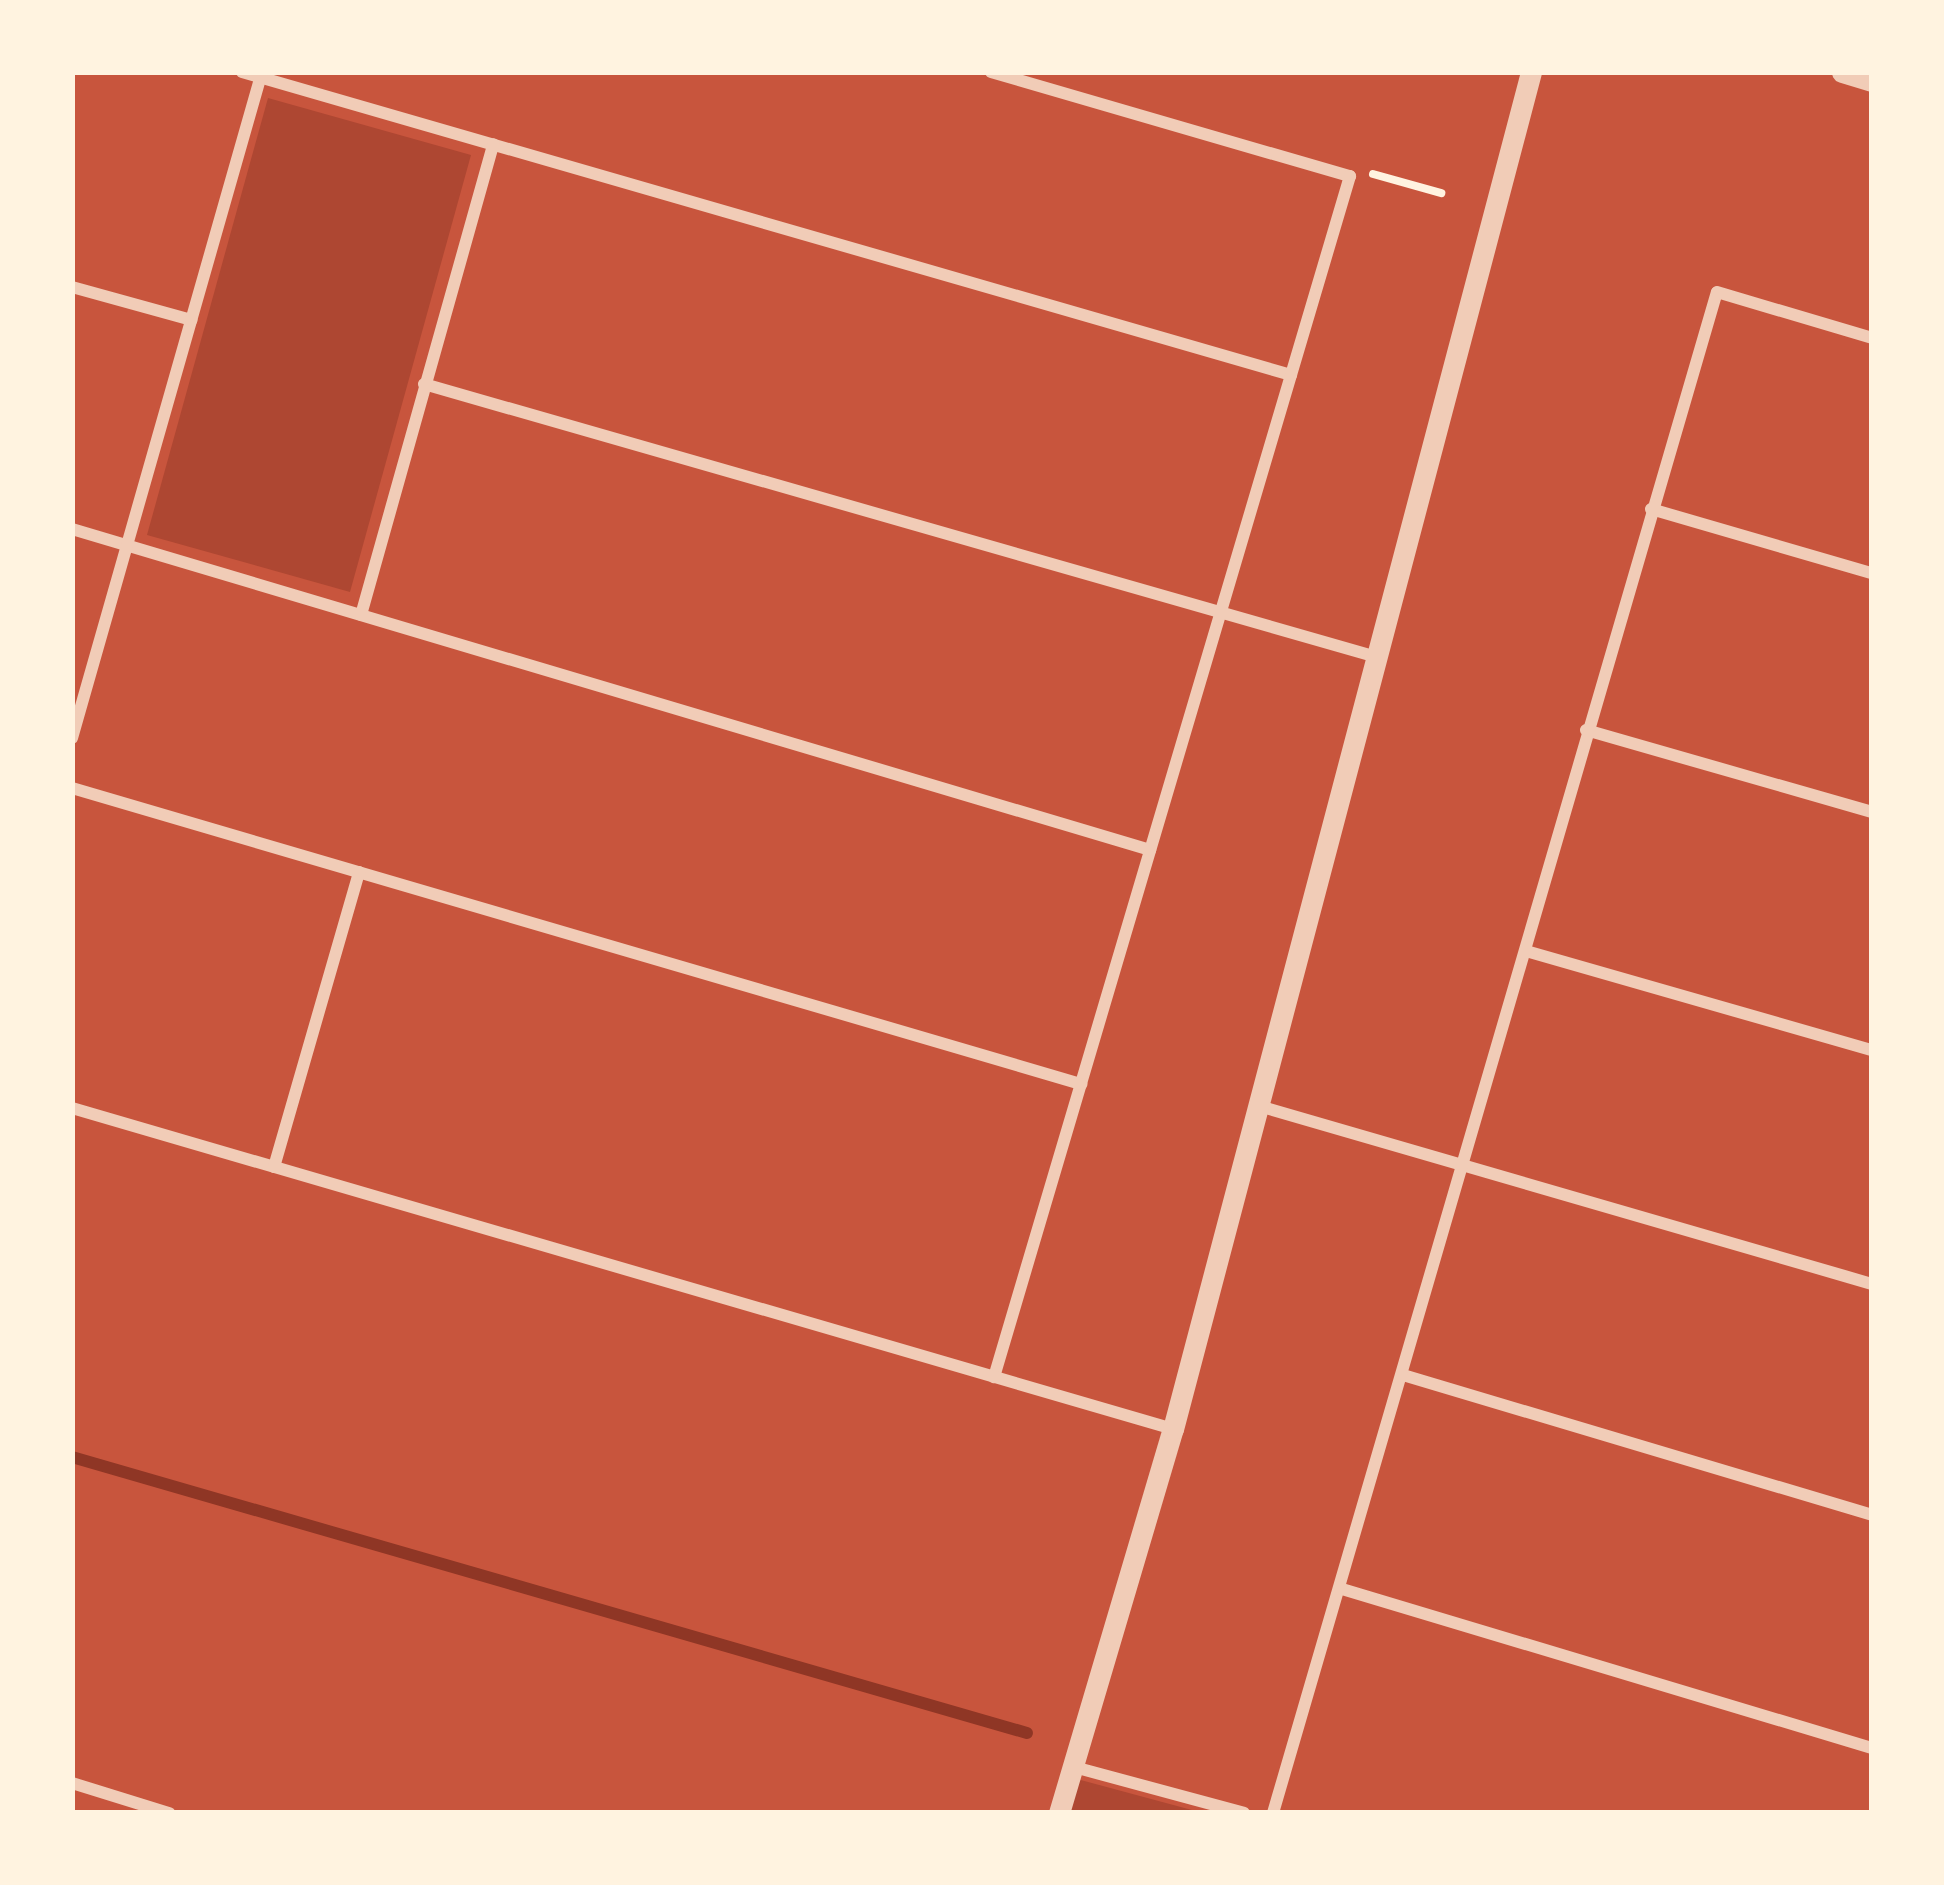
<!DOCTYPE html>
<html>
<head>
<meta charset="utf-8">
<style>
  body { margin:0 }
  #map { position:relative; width:1944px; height:1885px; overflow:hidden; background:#c8553d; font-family:Lora,serif }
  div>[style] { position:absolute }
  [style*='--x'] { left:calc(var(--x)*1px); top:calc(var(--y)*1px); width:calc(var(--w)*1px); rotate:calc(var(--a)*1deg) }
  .green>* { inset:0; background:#ae4732 }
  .stream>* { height:12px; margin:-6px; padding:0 6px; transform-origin:6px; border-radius:6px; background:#8f3625 }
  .path>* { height:8px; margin:-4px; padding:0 4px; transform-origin:4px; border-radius:4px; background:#fff3e0 }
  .minor>* { height:12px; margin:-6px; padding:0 6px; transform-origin:6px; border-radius:6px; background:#f1ccb7 }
  .tertiary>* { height:21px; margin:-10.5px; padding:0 10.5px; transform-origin:10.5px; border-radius:10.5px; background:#f1ccb7 }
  span { translate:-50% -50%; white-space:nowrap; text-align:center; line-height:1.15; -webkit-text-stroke:10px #fff3e0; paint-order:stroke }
  .frame { position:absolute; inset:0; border:75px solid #fff3e0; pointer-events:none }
</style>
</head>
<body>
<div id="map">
  <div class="green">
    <i style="clip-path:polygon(268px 98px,471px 155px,350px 592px,147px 535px)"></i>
    <i style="clip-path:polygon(1077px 1779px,1203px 1813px,1065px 1813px)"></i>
  </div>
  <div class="stream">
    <i style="--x:72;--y:1457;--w:994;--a:16.12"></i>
  </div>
  <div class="path">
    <i style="--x:1373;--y:174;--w:71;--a:15.6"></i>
  </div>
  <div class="minor">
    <i style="--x:242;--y:72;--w:1092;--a:16.11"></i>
    <i style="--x:991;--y:72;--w:374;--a:16.2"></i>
    <i style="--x:1350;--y:176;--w:1253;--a:106.51"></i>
    <i style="--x:72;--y:287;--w:124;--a:15.4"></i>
    <i style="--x:424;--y:384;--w:991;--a:15.99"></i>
    <i style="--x:1651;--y:509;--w:230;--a:16.2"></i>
    <i style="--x:72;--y:529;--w:1125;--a:16.58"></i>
    <i style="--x:361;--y:615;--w:489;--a:-74.3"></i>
    <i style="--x:1586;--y:730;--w:298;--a:16"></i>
    <i style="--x:72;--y:738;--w:693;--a:-74.08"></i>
    <i style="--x:72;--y:788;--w:1052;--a:16.35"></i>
    <i style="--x:1526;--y:951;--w:360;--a:16"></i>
    <i style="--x:1259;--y:1106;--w:638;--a:16.19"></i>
    <i style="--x:72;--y:1108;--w:1147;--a:16.25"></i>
    <i style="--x:274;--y:1167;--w:307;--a:-73.9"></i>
    <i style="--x:1403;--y:1375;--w:489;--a:16.6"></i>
    <i style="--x:1342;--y:1589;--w:553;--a:16.7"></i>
    <i style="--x:1074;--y:1767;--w:176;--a:15.1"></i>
    <i style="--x:72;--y:1783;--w:102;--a:17.2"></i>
    <i style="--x:1273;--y:1813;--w:1584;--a:-73.73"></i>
    <i style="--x:1717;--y:292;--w:162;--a:16.5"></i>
  </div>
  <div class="tertiary">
    <i style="--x:1842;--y:72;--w:31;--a:17"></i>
    <i style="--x:1059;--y:1813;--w:401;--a:-73.5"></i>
    <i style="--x:1173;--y:1429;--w:1403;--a:-75.22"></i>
  </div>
  <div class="frame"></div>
</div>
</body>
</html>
